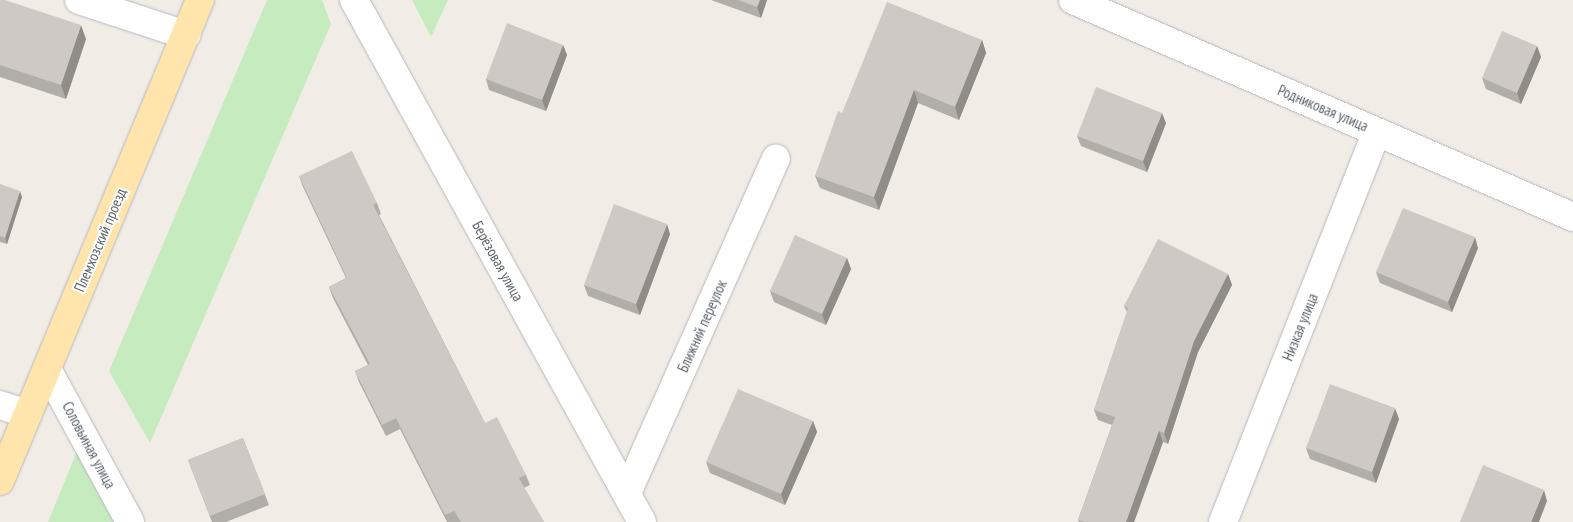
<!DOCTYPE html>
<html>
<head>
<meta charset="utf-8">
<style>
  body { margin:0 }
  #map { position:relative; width:1573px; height:522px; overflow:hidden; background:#f1ece5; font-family:"PT Sans Narrow",sans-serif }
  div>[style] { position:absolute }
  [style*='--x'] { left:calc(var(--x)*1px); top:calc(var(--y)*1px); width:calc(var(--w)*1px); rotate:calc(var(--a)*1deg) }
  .green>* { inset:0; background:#c6ebbf }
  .roads { filter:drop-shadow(0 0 1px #b5b9bd) drop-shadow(0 0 1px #b5b9bd) }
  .minor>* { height:28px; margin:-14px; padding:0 14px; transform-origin:14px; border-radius:14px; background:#fff }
  .major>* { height:28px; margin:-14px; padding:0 14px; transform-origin:14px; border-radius:14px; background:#ffe4ab }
  .wall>* { inset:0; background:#b1ada9 }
  .shaded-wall>* { inset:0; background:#908d89 }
  .building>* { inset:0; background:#cec9c4 }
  span { translate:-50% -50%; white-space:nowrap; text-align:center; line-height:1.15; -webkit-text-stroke:4px #fff; paint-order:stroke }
  .street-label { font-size:15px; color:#5c6367 }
</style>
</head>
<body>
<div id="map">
  <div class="green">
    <i style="clip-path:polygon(267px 0,322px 0,331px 24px,150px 443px,109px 371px)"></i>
    <i style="clip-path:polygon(412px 0,448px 0,431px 37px)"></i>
    <i style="clip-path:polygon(82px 439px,125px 522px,48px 522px)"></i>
  </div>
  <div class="roads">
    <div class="minor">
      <i style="--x:79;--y:0;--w:113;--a:18.1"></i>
      <i style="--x:354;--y:0;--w:596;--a:61.11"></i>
      <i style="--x:1073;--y:0;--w:545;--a:23.46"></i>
      <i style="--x:47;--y:369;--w:174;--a:61.5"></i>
      <i style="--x:0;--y:405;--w:29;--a:18"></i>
      <i style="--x:627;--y:493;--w:366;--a:-66"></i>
      <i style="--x:1223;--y:522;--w:419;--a:-68.5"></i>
    </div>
    <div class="major">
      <i style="--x:0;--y:481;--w:521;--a:-67.42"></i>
    </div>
  </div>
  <div class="wall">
    <i style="clip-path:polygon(0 0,86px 39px,66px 99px,0 77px)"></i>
    <i style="clip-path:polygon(711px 0,767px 0,761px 18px)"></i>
    <i style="clip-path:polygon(982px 40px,986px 53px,959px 120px,918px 103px,879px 210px,820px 188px,815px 176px,842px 113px)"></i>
    <i style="clip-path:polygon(563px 45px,567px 55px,546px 111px,489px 90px,486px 79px)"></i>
    <i style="clip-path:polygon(1537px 46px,1541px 57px,1521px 104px,1486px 89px,1482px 78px)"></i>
    <i style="clip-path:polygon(1166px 123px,1147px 172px,1081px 146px,1077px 136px)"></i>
    <i style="clip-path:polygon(299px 176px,377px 203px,381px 214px,379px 215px,485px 423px,526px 475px,530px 485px,524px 488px,544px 522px,447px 522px,400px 429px,386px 436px,359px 382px,355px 371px,368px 365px,333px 298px,329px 287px,346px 278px,303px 187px)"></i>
    <i style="clip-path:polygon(0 184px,22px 197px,7px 244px,0 242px)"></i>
    <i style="clip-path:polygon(670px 234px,640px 315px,588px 296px,584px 285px)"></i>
    <i style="clip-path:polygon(1478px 248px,1452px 312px,1380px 283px,1376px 272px)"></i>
    <i style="clip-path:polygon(847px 258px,851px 269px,826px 325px,774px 302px,770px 291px)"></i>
    <i style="clip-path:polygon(1228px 274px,1232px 285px,1198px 352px,1168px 444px,1163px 442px,1134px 522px,1079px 522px,1078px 520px,1112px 425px,1098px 420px,1094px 410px,1127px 312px,1124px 306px)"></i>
    <i style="clip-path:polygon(1399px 419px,1376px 483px,1310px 459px,1306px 448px)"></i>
    <i style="clip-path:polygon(813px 421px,817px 432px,785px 505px,710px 473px,706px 462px)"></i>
    <i style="clip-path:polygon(243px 438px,269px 505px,226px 522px,212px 522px,188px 460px)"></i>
  </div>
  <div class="shaded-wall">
    <i style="clip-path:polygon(760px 0,767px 0,761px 18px,757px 7px)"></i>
    <i style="clip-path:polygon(81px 25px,86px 39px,66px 99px,61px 85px)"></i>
    <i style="clip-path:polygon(982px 40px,986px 53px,959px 120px,955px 107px)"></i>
    <i style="clip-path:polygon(563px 45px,567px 55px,546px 111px,542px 100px)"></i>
    <i style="clip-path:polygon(1537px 46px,1541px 57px,1521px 104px,1517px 93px)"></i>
    <i style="clip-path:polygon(914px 90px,918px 103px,879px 210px,874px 197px)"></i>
    <i style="clip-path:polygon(1162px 113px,1166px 123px,1147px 172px,1143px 161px)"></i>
    <i style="clip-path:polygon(20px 191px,22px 197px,7px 244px,5px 238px)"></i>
    <i style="clip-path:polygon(667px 224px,670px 234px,640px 315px,636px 304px)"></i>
    <i style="clip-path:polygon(1475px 237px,1478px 248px,1452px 312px,1448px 302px)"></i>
    <i style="clip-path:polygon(847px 258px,851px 269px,826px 325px,822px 314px)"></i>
    <i style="clip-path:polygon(1228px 274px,1232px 285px,1198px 352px,1168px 444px,1164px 433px,1194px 341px)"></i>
    <i style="clip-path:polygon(1395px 408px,1399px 419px,1376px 483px,1372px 472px)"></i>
    <i style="clip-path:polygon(813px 421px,817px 432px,785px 505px,781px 494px)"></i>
    <i style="clip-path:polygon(1159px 431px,1163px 442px,1134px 522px,1126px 522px)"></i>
    <i style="clip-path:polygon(1544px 490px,1547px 501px,1539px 522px,1531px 522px)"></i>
  </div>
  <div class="building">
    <i style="clip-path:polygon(0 0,5px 0,81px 25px,61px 85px,0 65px)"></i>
    <i style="clip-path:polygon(738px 0,760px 0,757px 7px)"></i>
    <i style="clip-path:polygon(887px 2px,982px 40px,955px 107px,914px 90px,874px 197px,815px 176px,838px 111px,842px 113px)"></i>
    <i style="clip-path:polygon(507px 23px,563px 45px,542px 100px,486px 79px)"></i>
    <i style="clip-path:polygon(1502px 31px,1537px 46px,1517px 93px,1482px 78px)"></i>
    <i style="clip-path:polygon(1096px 87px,1162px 113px,1143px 161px,1077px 136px)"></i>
    <i style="clip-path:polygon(352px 151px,377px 203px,373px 205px,485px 423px,497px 417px,526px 475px,519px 478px,544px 522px,461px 522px,454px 511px,445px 515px,396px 418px,382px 425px,355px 371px,370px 364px,329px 287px,347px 278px,299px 176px)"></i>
    <i style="clip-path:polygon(0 184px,20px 191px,5px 238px,0 236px)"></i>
    <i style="clip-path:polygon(614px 204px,667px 224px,636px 304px,584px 285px)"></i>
    <i style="clip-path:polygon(1403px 208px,1475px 237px,1448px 302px,1376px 272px)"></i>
    <i style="clip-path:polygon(795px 235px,847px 258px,822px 314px,770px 291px)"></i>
    <i style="clip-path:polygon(1158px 239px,1228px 274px,1194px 341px,1164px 433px,1159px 431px,1126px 522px,1085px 522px,1078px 520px,1115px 417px,1094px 410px,1128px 308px,1124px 306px)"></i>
    <i style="clip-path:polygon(1330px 384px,1395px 408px,1372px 472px,1306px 448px)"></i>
    <i style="clip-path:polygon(738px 389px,813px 421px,781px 494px,706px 462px)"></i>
    <i style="clip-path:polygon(243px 438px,265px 494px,210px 516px,188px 460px)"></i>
    <i style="clip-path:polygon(1483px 465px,1544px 490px,1531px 522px,1460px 522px)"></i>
  </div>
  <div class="street-label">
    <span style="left:1323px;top:108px;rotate:23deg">Родниковая улица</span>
    <span style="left:100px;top:240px;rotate:-67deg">Племхозский проезд</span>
    <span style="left:498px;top:261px;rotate:61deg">Берёзовая улица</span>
    <span style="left:702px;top:326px;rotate:-66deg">Ближний переулок</span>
    <span style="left:1300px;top:327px;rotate:-68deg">Низкая улица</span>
    <span style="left:89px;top:445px;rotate:62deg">Соловьиная улица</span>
  </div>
</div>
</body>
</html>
